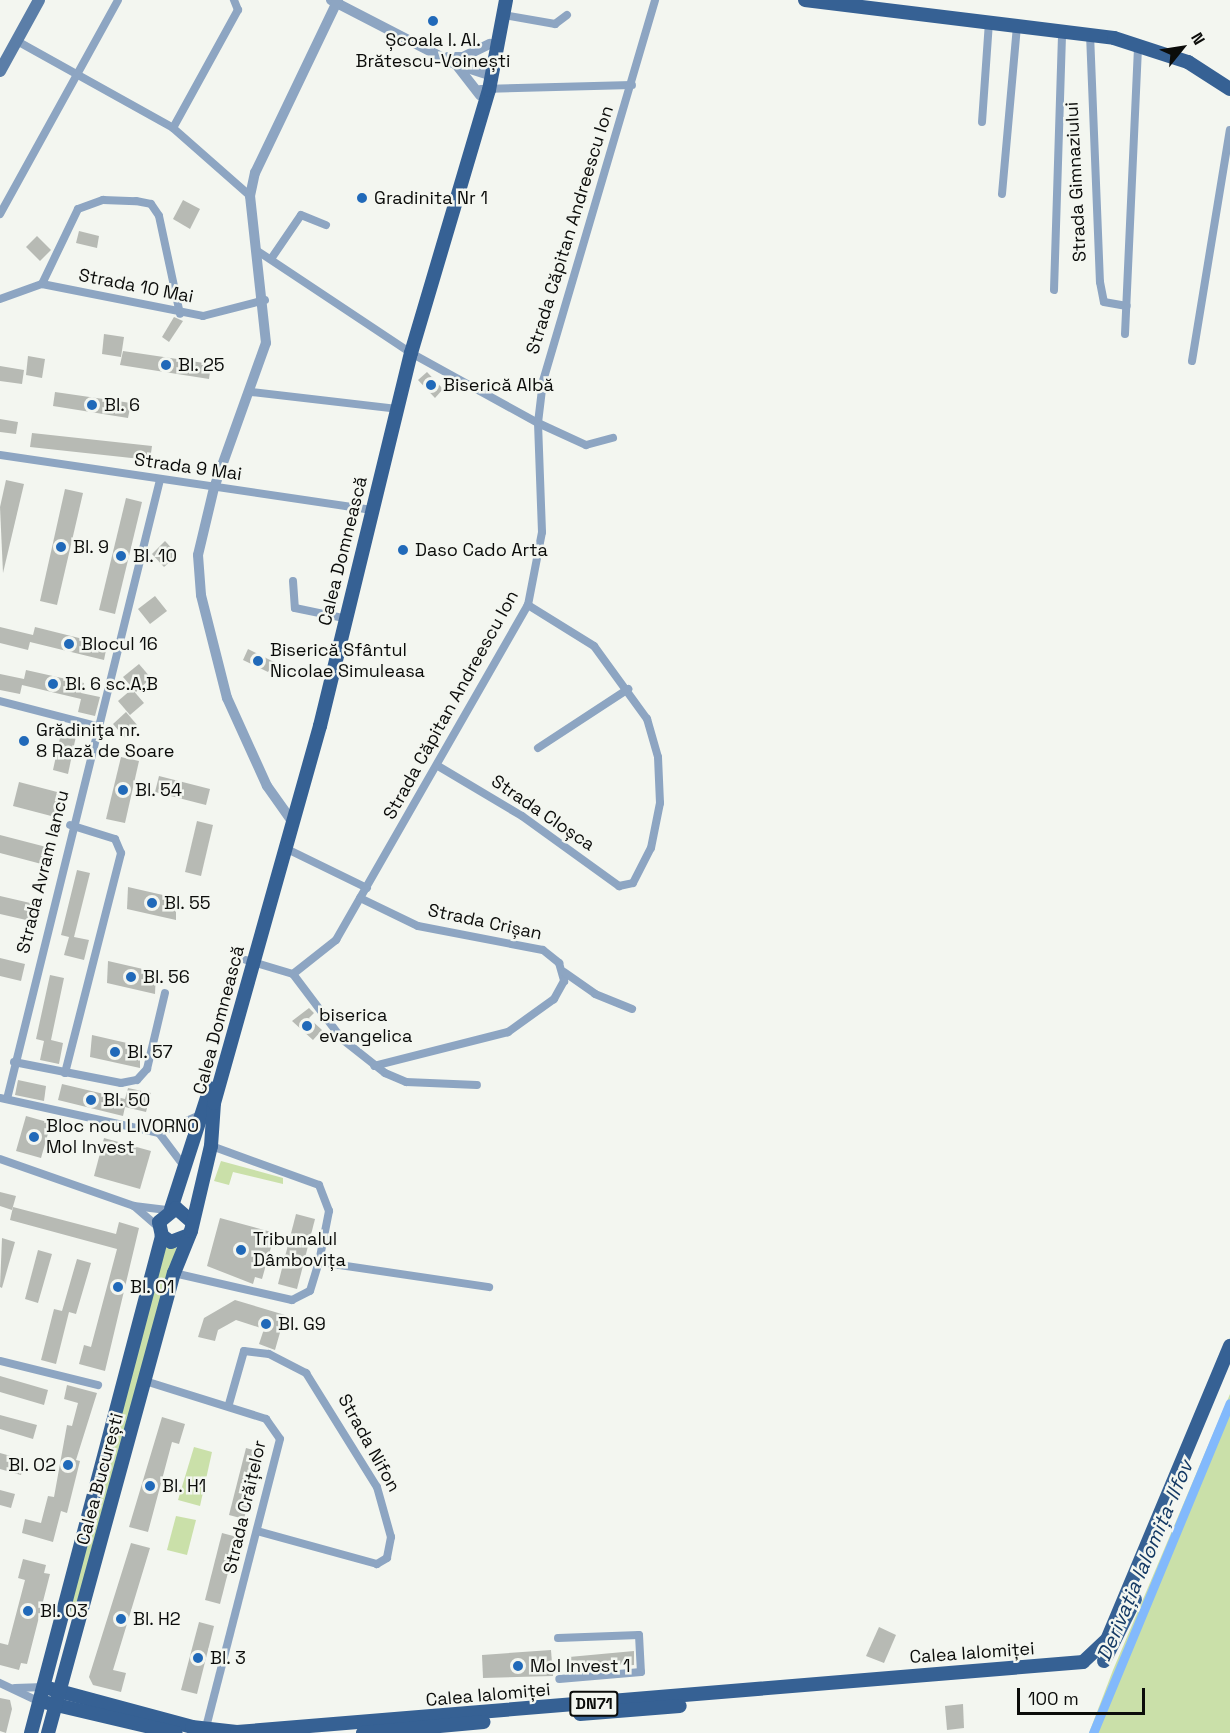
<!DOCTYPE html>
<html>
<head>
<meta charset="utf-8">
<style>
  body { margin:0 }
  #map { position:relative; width:1230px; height:1733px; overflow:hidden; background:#f3f6f0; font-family:"Space Grotesk",sans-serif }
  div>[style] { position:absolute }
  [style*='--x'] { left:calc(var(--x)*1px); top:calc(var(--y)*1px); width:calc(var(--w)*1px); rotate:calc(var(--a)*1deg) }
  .green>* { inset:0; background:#cae0a9 }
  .canal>* { height:9px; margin:-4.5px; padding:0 4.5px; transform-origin:4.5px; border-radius:4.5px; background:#82b9fc }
  .building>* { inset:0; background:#b7bab4 }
  .minor>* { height:8px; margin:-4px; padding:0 4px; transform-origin:4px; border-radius:4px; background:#8da5c2 }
  .tertiary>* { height:10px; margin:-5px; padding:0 5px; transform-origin:5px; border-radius:5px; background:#8da5c2 }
  .secondary>* { height:12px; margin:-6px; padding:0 6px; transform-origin:6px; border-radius:6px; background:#5b7ea8 }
  .primary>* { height:14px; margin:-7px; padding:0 7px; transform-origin:7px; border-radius:7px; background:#366194 }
  .dots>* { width:16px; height:16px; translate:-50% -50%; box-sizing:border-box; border:3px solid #f3f6f0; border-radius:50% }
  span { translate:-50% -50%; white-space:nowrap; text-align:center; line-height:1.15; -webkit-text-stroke:5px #f3f6f0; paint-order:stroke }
  .shield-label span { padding:2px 4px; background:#f3f6f0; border:2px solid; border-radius:4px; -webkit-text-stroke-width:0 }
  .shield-label { font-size:16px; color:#0b0c0a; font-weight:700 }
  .poi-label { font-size:18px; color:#0b0c0a }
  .left { translate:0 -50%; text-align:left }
  .right { translate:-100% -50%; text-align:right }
  .street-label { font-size:18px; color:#0b0c0a }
  .water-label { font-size:20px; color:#143964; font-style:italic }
  .north { position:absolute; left:1152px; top:18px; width:60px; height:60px; -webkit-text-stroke:4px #f3f6f0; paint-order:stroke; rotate:60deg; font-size:16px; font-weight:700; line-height:24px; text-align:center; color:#0b0c0a }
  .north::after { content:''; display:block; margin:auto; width:21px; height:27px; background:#0b0c0a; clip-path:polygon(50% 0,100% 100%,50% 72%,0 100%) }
  .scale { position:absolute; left:1017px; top:1688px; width:128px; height:27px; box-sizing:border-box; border:3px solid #0b0c0a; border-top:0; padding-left:8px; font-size:18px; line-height:21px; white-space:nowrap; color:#0b0c0a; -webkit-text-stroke:4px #f3f6f0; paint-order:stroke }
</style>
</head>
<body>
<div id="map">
  <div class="green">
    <i style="clip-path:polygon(221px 1161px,283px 1178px,283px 1184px,233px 1172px,229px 1185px,214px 1181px)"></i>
    <i style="clip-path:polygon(166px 1244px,177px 1246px,75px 1616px,68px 1607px)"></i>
    <i style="clip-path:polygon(1230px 1394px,1230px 1733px,1089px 1733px,1113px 1670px)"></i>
    <i style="clip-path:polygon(194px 1447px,212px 1452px,200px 1506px,178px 1500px)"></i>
    <i style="clip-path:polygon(176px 1516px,196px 1520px,187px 1555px,167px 1550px)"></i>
  </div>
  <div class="canal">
    <i style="--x:1093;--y:1733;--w:357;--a:-67.5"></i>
  </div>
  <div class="building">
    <i style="clip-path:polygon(183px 200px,200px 209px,190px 229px,173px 219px)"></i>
    <i style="clip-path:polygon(79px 231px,99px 236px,97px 248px,76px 243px)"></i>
    <i style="clip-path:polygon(37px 236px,51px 250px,40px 261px,26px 247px)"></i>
    <i style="clip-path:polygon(174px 317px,183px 321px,169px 342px,162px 337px)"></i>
    <i style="clip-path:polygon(104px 334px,124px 337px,121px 357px,102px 354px)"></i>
    <i style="clip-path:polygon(123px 351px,211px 364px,209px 379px,120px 365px)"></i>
    <i style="clip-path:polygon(28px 356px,45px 359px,42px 378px,26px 375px)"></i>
    <i style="clip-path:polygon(0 366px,24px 370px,22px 384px,0 381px)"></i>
    <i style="clip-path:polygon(427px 372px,443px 389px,435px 398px,418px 380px)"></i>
    <i style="clip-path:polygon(55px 392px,131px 403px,128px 418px,53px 406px)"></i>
    <i style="clip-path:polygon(0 419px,18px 422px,16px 434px,0 432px)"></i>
    <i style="clip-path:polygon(32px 433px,152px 446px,150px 460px,30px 447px)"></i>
    <i style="clip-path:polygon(6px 480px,24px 484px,3px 573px,0 507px)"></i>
    <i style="clip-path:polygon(65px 489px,83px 493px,57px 605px,40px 601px)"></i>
    <i style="clip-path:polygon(126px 498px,142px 502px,115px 614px,99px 610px)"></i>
    <i style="clip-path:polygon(165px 541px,178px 555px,164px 567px,152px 554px)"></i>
    <i style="clip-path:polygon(155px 596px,167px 611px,150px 624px,138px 609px)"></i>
    <i style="clip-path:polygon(0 627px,33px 635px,35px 627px,107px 645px,104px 660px,30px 642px,28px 650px,0 643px)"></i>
    <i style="clip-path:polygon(248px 649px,274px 662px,268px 672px,243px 660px)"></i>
    <i style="clip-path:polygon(139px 664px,151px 678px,136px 692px,123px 677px)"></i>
    <i style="clip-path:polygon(26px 670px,84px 683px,81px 693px,100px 697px,95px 716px,78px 712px,81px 699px,22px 685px,20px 694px,0 690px,0 674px,24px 679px)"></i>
    <i style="clip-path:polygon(132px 689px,144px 703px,130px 715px,118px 701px)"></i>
    <i style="clip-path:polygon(126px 712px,138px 726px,125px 738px,113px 724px)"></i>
    <i style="clip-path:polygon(61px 733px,76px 736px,68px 774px,53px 770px)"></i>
    <i style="clip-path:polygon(121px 757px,139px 761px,125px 823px,106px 819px)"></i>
    <i style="clip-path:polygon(159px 776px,210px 789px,206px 805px,155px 792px)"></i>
    <i style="clip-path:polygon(19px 782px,61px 793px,55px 817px,13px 806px)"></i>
    <i style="clip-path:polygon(197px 821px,213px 825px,201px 876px,185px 872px)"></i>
    <i style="clip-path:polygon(0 835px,54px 849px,49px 866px,0 853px)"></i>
    <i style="clip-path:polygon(77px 870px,90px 873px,74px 937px,89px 940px,84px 960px,64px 955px,69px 937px,61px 935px)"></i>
    <i style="clip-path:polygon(128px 887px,176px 898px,176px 920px,127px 909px)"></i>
    <i style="clip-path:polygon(0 896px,39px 905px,35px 922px,0 914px)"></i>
    <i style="clip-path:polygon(0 958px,25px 964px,21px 981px,0 976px)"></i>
    <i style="clip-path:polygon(108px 961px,156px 972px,155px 994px,107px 983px)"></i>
    <i style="clip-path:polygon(50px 975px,64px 978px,51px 1040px,63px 1043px,59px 1064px,40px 1060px,44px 1041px,36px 1039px)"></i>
    <i style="clip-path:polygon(309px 1008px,314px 1013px,309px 1018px,322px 1030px,313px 1040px,292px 1021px)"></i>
    <i style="clip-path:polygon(92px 1035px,140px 1046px,140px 1068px,90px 1057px)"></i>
    <i style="clip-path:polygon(18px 1080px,46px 1086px,44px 1101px,15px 1095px)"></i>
    <i style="clip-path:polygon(62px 1084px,125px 1099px,128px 1088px,151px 1093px,146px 1112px,125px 1107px,123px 1116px,58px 1100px)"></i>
    <i style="clip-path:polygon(26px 1116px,51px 1123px,41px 1158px,16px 1151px)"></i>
    <i style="clip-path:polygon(104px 1138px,151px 1151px,140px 1189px,94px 1176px)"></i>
    <i style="clip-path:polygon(0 1192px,16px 1196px,12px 1210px,0 1206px)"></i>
    <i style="clip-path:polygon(13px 1207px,116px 1234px,119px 1222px,139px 1228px,105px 1371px,79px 1364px,84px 1345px,91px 1347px,117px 1249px,10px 1220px)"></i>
    <i style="clip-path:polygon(296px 1214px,315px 1219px,297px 1289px,278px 1284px)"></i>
    <i style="clip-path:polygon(220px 1218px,275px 1233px,262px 1279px,255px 1277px,253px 1284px,207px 1266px)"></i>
    <i style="clip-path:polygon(2px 1238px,15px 1242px,2px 1288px,0 1287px)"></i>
    <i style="clip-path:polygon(38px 1250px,52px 1254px,38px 1303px,25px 1299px)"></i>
    <i style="clip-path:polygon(77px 1259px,91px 1263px,76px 1314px,69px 1312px,56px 1364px,41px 1360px,54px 1309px,62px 1311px)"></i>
    <i style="clip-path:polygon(235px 1300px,285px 1315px,275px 1350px,259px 1344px,264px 1329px,236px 1320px,218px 1330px,215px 1341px,198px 1337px,204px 1318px)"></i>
    <i style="clip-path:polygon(0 1376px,48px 1390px,44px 1405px,0 1392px)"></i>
    <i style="clip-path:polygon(67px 1385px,97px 1393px,76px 1460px,80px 1461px,67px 1513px,61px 1511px,53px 1542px,22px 1533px,25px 1519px,41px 1523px,48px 1496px,54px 1497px,67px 1425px,72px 1426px,78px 1403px,64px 1399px)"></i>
    <i style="clip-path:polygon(0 1415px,37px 1425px,33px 1439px,0 1429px)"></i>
    <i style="clip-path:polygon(162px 1417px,185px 1424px,179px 1444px,172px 1442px,148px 1532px,129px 1527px)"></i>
    <i style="clip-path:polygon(246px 1448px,261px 1452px,244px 1519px,229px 1515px)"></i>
    <i style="clip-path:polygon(0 1453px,25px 1460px,21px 1475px,0 1469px)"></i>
    <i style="clip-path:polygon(0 1490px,15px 1494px,11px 1508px,0 1505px)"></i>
    <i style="clip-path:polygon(222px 1533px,237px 1537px,220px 1604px,205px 1600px)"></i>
    <i style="clip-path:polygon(131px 1543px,150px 1548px,113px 1670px,126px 1673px,121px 1692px,93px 1685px,89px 1677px)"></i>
    <i style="clip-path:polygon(23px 1559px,46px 1565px,44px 1573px,50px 1574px,27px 1664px,21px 1663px,19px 1670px,0 1665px,0 1643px,8px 1645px,25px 1580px,18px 1578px)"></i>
    <i style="clip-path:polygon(199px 1622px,214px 1626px,197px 1694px,181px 1690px)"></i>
    <i style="clip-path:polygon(879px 1627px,896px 1635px,884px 1663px,866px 1656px)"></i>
    <i style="clip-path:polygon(551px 1650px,553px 1676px,483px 1678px,482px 1655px)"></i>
    <i style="clip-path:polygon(634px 1651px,634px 1665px,570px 1669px,569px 1657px)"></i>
    <i style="clip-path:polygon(0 1698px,10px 1700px,12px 1709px,6px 1733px,0 1731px)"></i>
    <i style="clip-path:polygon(963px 1704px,964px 1728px,947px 1730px,945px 1706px)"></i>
  </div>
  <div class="minor">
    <i style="--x:504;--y:15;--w:52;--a:10"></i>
    <i style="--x:555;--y:24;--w:15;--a:-37"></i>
    <i style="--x:1090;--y:34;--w:248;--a:87.7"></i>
    <i style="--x:1100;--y:282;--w:20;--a:79"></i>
    <i style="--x:1104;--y:302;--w:23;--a:10"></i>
    <i style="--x:17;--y:41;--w:179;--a:29.1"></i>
    <i style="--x:173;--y:128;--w:103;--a:41.4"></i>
    <i style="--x:481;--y:89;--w:151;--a:-1.5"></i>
    <i style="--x:982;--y:122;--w:99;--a:-86"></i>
    <i style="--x:173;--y:128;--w:135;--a:-61.2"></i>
    <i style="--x:238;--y:10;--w:11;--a:-112"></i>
    <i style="--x:1002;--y:194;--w:169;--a:-84.9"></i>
    <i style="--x:0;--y:214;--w:244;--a:-61.1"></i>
    <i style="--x:259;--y:252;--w:182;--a:33.6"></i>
    <i style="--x:411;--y:353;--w:145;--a:28.9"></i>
    <i style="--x:538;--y:423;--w:53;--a:24.6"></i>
    <i style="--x:586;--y:445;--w:28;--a:-15"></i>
    <i style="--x:271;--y:259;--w:53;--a:-55.7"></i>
    <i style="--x:301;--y:215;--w:27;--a:22"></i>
    <i style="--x:42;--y:284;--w:83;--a:-64.4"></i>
    <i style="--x:78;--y:209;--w:27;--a:-20"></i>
    <i style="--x:103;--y:200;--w:33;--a:2"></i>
    <i style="--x:136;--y:201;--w:15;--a:11"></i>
    <i style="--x:151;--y:204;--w:14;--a:56"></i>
    <i style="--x:159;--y:216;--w:100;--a:77.9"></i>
    <i style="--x:1054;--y:290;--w:260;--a:-88.2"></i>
    <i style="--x:0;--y:299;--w:45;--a:-19.7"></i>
    <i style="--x:42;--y:284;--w:164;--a:11.2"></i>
    <i style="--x:203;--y:316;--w:64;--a:-14.5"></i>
    <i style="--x:1125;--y:334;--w:290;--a:-87.4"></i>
    <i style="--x:1192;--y:361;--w:234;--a:-80.7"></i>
    <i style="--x:251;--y:392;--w:147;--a:6.6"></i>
    <i style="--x:0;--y:455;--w:376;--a:8.4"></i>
    <i style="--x:293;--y:581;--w:27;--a:86"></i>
    <i style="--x:295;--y:608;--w:45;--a:11.6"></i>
    <i style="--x:0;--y:701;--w:99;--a:14.6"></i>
    <i style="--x:538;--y:748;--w:108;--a:-33.2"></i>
    <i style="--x:438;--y:766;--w:98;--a:30.8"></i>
    <i style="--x:522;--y:816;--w:120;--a:35.8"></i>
    <i style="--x:619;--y:886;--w:14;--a:-12"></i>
    <i style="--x:633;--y:883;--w:39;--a:-63"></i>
    <i style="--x:651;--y:848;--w:46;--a:-78.7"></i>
    <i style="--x:660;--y:803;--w:46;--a:-92.5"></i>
    <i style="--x:658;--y:757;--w:40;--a:-106"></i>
    <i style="--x:647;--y:719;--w:90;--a:-126"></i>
    <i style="--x:594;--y:646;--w:78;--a:-148.2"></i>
    <i style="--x:287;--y:849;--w:89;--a:26"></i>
    <i style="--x:360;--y:898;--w:64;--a:25.8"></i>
    <i style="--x:418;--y:926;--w:127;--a:10.9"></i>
    <i style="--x:543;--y:950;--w:21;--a:39"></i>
    <i style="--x:559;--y:963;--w:19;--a:74"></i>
    <i style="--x:564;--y:981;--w:21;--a:119"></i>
    <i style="--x:554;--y:999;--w:57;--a:144.3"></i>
    <i style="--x:508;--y:1032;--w:138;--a:165.8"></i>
    <i style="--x:246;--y:960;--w:49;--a:16.6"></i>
    <i style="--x:293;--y:974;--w:81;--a:53"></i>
    <i style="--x:342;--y:1039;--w:55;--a:38.3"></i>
    <i style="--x:385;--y:1073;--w:23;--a:23"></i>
    <i style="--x:406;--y:1082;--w:71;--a:2.4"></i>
    <i style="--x:564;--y:972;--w:38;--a:35"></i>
    <i style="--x:595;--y:994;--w:40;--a:22"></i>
    <i style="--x:293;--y:974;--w:55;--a:-38.3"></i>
    <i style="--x:336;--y:940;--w:386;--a:-60.2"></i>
    <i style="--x:528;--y:605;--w:74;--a:-79.1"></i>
    <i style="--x:542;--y:532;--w:109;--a:-92.1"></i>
    <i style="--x:538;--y:423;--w:42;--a:-83.2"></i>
    <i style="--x:543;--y:381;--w:397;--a:-73.6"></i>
    <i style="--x:14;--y:1062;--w:109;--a:11.1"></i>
    <i style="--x:121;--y:1083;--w:16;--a:-11"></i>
    <i style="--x:137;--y:1080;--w:15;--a:-48"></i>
    <i style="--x:147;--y:1069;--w:78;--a:-76.7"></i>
    <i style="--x:65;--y:1073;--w:227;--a:-75.7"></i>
    <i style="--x:121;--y:853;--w:15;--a:-113"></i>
    <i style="--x:115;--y:839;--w:47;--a:-162.7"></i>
    <i style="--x:0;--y:1098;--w:163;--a:12.4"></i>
    <i style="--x:159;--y:1133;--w:45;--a:-23.7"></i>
    <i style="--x:7;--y:1099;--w:638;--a:-76.12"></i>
    <i style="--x:159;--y:1133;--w:39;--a:53"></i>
    <i style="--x:0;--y:1159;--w:142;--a:19.3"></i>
    <i style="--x:134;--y:1206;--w:33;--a:7"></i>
    <i style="--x:134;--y:1206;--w:32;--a:41"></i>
    <i style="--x:319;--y:1262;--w:172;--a:8.4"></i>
    <i style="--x:174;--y:1273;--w:121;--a:12.9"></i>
    <i style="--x:292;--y:1300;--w:20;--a:-27"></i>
    <i style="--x:310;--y:1291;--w:30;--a:-73"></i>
    <i style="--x:319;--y:1262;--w:52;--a:-78.9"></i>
    <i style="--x:329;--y:1211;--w:28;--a:-111"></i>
    <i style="--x:319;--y:1185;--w:115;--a:-160.1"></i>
    <i style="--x:0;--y:1361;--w:101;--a:13.8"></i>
    <i style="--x:145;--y:1381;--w:127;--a:17.4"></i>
    <i style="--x:266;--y:1419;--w:24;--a:55"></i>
    <i style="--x:280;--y:1439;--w:302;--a:104.4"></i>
    <i style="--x:229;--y:1404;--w:55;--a:-74.2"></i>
    <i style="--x:244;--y:1351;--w:25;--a:7"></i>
    <i style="--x:269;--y:1354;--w:42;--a:27.2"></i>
    <i style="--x:306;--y:1373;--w:134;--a:58.1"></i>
    <i style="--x:377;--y:1487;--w:52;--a:74.4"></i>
    <i style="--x:391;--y:1537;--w:21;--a:101"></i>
    <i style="--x:387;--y:1558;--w:12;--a:149"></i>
    <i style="--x:377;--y:1564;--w:124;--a:-164.6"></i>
    <i style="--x:558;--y:1638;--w:81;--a:-2.1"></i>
    <i style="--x:639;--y:1635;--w:37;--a:87"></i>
    <i style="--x:641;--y:1672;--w:82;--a:175.1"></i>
    <i style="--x:0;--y:1683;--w:44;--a:25.4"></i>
    <i style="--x:15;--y:1688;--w:29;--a:-2"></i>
  </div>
  <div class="tertiary">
    <i style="--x:331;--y:0;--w:140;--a:27.3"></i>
    <i style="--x:455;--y:64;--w:39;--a:18"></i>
    <i style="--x:448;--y:57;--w:15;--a:0"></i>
    <i style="--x:463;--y:57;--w:30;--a:-26"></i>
    <i style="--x:458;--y:67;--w:36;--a:52"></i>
    <i style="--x:294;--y:824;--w:47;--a:-125.4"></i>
    <i style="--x:267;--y:786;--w:97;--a:-114.4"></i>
    <i style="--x:227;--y:698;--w:106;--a:-104.2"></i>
    <i style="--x:201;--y:595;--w:40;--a:-94.3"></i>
    <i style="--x:198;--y:555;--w:69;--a:-76.6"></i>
    <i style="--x:214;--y:488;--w:154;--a:-70.3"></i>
    <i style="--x:266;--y:343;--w:148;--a:-96.2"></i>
    <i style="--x:250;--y:196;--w:24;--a:-78"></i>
    <i style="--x:255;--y:173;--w:192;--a:-64.4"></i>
  </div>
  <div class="secondary">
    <i style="--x:0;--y:71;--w:81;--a:-61.2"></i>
  </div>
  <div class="primary">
    <i style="--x:805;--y:0;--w:311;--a:7"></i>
    <i style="--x:1114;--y:38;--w:78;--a:18"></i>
    <i style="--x:1188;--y:62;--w:50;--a:32.7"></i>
    <i style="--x:171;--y:1209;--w:127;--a:-72.1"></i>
    <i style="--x:189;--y:1235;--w:19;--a:159"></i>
    <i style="--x:171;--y:1242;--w:11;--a:-146"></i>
    <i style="--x:162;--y:1236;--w:14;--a:-102"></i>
    <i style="--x:159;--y:1222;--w:22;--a:-39"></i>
    <i style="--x:176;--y:1208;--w:21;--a:41"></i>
    <i style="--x:1104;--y:1661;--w:69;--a:-63.4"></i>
    <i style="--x:44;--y:1687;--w:153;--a:15.1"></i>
    <i style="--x:192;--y:1727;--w:45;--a:6.3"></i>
    <i style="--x:237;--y:1732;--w:849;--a:-4.73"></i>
    <i style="--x:1083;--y:1662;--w:33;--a:-43"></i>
    <i style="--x:1107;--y:1640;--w:319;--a:-67.3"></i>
    <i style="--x:48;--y:1703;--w:131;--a:13.2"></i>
    <i style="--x:580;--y:1714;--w:100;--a:-4.6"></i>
    <i style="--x:31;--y:1733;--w:514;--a:-75.23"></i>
    <i style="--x:48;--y:1733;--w:477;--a:-74.7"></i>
    <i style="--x:174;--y:1273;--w:45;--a:-68"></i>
    <i style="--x:191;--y:1231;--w:87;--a:-76.8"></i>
    <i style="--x:211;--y:1146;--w:43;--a:-86"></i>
    <i style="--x:214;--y:1103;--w:392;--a:-74.3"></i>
    <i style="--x:320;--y:726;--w:384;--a:-76.3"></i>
    <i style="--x:411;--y:353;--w:274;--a:-73.5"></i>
    <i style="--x:489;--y:90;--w:92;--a:-79.3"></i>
    <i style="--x:363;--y:1733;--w:121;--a:-5.2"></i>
  </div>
  <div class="dots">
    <i style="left:433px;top:21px;background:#2069b9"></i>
    <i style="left:362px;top:198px;background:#2069b9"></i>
    <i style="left:166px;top:365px;background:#2069b9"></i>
    <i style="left:431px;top:385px;background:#2069b9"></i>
    <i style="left:92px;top:405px;background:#2069b9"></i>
    <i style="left:61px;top:547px;background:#2069b9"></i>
    <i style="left:403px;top:550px;background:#2069b9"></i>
    <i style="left:121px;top:556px;background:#2069b9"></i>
    <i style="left:69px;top:644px;background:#2069b9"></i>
    <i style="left:258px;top:661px;background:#2069b9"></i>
    <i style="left:53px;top:684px;background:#2069b9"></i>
    <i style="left:24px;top:741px;background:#2069b9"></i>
    <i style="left:123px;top:790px;background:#2069b9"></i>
    <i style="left:152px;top:903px;background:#2069b9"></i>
    <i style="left:131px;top:977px;background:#2069b9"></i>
    <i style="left:307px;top:1026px;background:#2069b9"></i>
    <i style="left:115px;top:1052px;background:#2069b9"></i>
    <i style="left:91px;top:1100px;background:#2069b9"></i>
    <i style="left:34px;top:1137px;background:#2069b9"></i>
    <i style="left:241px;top:1250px;background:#2069b9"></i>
    <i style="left:118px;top:1287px;background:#2069b9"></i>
    <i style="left:266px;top:1324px;background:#2069b9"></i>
    <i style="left:68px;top:1465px;background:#2069b9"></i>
    <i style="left:150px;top:1486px;background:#2069b9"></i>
    <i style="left:28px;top:1611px;background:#2069b9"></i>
    <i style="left:121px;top:1619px;background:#2069b9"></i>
    <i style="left:198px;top:1658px;background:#2069b9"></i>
    <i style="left:518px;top:1666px;background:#2069b9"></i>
  </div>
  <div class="shield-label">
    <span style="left:594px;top:1704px">DN71</span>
  </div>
  <div class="poi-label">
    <span style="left:433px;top:51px">Școala I. Al.<br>Brătescu-Voinești</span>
    <span class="left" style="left:374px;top:198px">Gradinita Nr 1</span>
    <span class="left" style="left:178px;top:365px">Bl. 25</span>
    <span class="left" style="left:443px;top:385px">Biserică Albă</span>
    <span class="left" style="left:104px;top:405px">Bl. 6</span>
    <span class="left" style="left:73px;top:547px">Bl. 9</span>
    <span class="left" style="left:415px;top:550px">Daso Cado Arta</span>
    <span class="left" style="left:133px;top:556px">Bl. 10</span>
    <span class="left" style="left:81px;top:644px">Blocul 16</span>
    <span class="left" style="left:270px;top:661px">Biserică Sfântul<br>Nicolae Simuleasa</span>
    <span class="left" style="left:65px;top:684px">Bl. 6 sc.A,B</span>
    <span class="left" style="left:36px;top:741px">Grădiniţa nr.<br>8 Rază de Soare</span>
    <span class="left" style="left:135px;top:790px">Bl. 54</span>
    <span class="left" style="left:164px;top:903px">Bl. 55</span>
    <span class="left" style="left:143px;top:977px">Bl. 56</span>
    <span class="left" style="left:319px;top:1026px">biserica<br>evangelica</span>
    <span class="left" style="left:127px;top:1052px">Bl. 57</span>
    <span class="left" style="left:103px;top:1100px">Bl. 50</span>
    <span class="left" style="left:46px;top:1137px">Bloc nou LIVORNO<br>Mol Invest</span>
    <span class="left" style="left:253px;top:1250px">Tribunalul<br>Dâmbovița</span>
    <span class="left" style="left:130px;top:1287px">Bl. O1</span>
    <span class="left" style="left:278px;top:1324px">Bl. G9</span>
    <span class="right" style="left:56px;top:1465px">Bl. O2</span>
    <span class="left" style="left:162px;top:1486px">Bl. H1</span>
    <span class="left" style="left:40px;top:1611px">Bl. O3</span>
    <span class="left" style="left:133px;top:1619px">Bl. H2</span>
    <span class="left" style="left:210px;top:1658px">Bl. 3</span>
    <span class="left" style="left:530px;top:1666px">Mol Invest 1</span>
  </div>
  <div class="street-label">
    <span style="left:1076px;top:182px;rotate:-93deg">Strada Gimnaziului</span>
    <span style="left:570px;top:230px;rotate:-73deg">Strada Căpitan Andreescu Ion</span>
    <span style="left:136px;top:286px;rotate:11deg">Strada 10 Mai</span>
    <span style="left:188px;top:467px;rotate:8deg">Strada 9 Mai</span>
    <span style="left:343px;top:551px;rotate:-76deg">Calea Domnească</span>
    <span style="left:451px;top:705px;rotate:-61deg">Strada Căpitan Andreescu Ion</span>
    <span style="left:543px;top:813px;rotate:34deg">Strada Cloșca</span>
    <span style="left:43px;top:872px;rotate:-76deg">Strada Avram Iancu</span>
    <span style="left:485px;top:922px;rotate:12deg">Strada Crișan</span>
    <span style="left:219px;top:1020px;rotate:-75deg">Calea Domnească</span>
    <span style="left:369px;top:1443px;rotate:61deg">Strada Nifon</span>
    <span style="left:100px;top:1479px;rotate:-75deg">Calea București</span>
    <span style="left:245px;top:1507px;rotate:-77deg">Strada Crăițelor</span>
    <span style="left:972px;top:1653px;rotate:-4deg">Calea Ialomiței</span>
    <span style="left:488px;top:1695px;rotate:-5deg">Calea Ialomiței</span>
  </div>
  <div class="water-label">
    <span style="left:1145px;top:1561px;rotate:-67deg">Derivația Ialomița-Ilfov</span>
  </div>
  <div class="north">N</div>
  <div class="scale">100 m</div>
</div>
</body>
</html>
